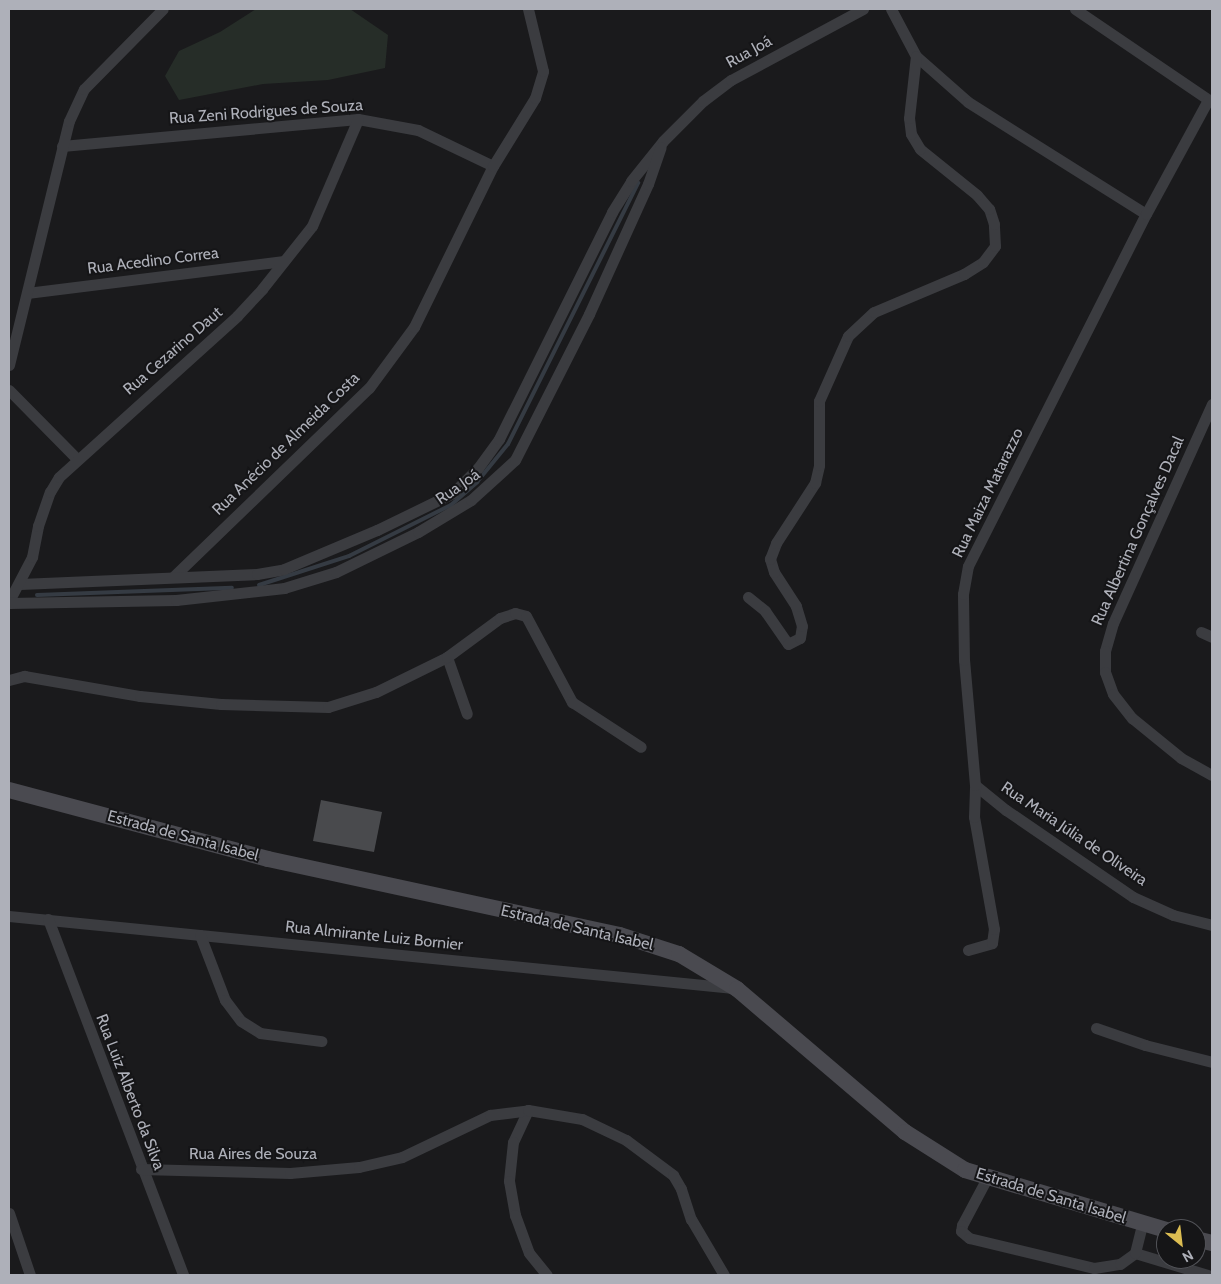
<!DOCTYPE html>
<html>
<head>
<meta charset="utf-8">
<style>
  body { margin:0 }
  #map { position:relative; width:1221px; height:1284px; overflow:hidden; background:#1a1a1c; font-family:Cabin,sans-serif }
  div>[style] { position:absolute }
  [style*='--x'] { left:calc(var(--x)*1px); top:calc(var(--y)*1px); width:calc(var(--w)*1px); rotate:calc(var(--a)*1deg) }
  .green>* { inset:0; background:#262d28 }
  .stream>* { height:4px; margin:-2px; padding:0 2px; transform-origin:2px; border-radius:2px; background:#353b43 }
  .building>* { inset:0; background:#494a4d }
  .minor>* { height:11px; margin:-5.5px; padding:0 5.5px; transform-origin:5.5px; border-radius:5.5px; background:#3b3c40 }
  .secondary>* { height:16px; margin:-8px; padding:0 8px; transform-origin:8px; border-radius:8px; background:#4a4a50 }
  span { translate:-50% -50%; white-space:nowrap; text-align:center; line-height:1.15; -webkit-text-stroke:4px #151517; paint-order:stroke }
  .street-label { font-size:16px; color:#aeb0b9 }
  .frame { position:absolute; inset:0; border:10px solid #aeb0b9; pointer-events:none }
  .north { position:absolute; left:1156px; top:1219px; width:50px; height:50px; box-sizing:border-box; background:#151517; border:1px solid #525358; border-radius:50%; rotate:151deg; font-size:14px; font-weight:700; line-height:20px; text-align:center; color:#aeb0b9 }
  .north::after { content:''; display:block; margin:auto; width:18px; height:22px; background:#dcbd52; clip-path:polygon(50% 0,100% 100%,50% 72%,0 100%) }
</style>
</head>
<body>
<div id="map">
  <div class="green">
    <i style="clip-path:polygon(256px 9px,350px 9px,388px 35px,385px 68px,328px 80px,263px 84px,179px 100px,165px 76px,179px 51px,220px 32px)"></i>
  </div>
  <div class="stream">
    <i style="--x:259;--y:585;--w:95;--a:-17.9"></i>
    <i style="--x:349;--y:556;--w:114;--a:-26.6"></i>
    <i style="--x:451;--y:505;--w:35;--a:-41"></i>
    <i style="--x:477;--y:482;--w:49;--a:-50.8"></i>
    <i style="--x:508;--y:444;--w:292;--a:-63.5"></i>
    <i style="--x:37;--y:595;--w:195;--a:-2.1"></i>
  </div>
  <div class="building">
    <i style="clip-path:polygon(321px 800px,382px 812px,374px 852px,313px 841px)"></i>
  </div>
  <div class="minor">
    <i style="--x:891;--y:9;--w:53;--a:62"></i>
    <i style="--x:916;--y:56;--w:69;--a:41.5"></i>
    <i style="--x:968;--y:102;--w:210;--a:32.2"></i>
    <i style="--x:1075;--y:9;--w:166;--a:34.2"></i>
    <i style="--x:62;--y:146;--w:297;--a:-5.2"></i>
    <i style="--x:358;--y:119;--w:61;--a:10.4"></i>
    <i style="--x:418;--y:130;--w:83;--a:25.6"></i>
    <i style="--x:27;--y:293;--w:259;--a:-7.1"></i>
    <i style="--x:9;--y:365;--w:251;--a:-76.2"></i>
    <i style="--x:69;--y:121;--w:35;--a:-65"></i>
    <i style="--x:84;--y:89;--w:112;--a:-45.4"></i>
    <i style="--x:9;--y:390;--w:95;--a:45.4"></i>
    <i style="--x:1212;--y:404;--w:240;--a:114.3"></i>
    <i style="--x:1113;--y:623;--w:29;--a:106"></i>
    <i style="--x:1105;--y:651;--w:21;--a:90"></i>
    <i style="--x:1105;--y:672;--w:23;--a:70"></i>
    <i style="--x:1113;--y:694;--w:31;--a:52"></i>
    <i style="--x:1132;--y:718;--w:63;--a:39.2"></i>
    <i style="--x:1181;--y:758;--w:35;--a:29"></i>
    <i style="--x:173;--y:577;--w:272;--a:-44"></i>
    <i style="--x:369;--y:388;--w:76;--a:-53.6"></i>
    <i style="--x:414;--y:327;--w:179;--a:-63.9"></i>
    <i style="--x:493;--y:166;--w:80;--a:-58.3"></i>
    <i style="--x:535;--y:98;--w:28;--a:-73"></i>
    <i style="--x:543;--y:71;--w:64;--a:-103.6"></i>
    <i style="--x:20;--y:584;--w:237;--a:-2.4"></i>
    <i style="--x:257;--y:574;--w:27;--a:-10"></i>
    <i style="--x:284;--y:569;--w:101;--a:-22.8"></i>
    <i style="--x:377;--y:530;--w:85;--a:-26"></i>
    <i style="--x:453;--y:493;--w:35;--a:-45"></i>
    <i style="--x:478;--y:468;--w:36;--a:-54"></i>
    <i style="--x:499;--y:439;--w:254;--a:-63.5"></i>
    <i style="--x:612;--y:212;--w:36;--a:-58"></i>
    <i style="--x:631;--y:181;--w:51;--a:-51.3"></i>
    <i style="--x:663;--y:141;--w:57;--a:-45"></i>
    <i style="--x:703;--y:101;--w:35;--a:-37"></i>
    <i style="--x:731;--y:80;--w:150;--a:-28.3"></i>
    <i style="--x:748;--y:597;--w:22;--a:39"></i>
    <i style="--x:765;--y:611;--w:40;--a:55.1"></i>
    <i style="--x:788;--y:644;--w:13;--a:-27"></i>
    <i style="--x:800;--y:638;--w:12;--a:-81"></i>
    <i style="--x:802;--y:626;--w:21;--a:-107"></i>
    <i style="--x:796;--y:606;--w:40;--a:-122.9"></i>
    <i style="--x:774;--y:572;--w:14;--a:-107"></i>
    <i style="--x:770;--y:559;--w:17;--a:-69"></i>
    <i style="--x:776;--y:543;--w:72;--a:-57"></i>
    <i style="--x:815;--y:483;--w:18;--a:-77"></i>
    <i style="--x:819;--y:465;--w:64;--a:-90"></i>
    <i style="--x:819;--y:401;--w:71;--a:-66"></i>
    <i style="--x:848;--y:336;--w:35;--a:-43"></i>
    <i style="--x:874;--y:312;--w:98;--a:-22.9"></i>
    <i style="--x:964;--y:274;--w:22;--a:-32"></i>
    <i style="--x:983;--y:262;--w:20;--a:-53"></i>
    <i style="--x:995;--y:246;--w:22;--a:-93"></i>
    <i style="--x:994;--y:224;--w:16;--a:-108"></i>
    <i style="--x:989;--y:209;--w:18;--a:-131"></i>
    <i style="--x:977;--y:195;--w:73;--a:-141.1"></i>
    <i style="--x:920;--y:149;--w:17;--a:-121"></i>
    <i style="--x:911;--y:134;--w:16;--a:-97"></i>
    <i style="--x:909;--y:118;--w:62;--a:-83.6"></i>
    <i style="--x:9;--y:601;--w:50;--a:-62.4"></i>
    <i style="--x:32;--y:557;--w:32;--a:-79"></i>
    <i style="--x:38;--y:526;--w:36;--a:-71"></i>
    <i style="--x:50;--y:492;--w:17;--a:-59"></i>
    <i style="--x:59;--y:477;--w:240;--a:-42.1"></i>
    <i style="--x:237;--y:316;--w:37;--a:-47"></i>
    <i style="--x:262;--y:289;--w:80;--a:-51.6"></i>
    <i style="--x:312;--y:226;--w:116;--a:-66.7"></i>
    <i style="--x:9;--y:603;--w:167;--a:-1"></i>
    <i style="--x:176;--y:600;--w:109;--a:-6.3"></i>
    <i style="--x:284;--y:588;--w:54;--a:-17.1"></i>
    <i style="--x:336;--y:572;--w:91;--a:-26"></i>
    <i style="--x:418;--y:532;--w:62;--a:-31.1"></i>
    <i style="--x:471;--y:500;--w:59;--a:-42.3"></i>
    <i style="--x:515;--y:460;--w:164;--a:-63.1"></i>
    <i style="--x:589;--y:314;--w:143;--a:-65.6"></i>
    <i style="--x:648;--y:184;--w:39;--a:-71"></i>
    <i style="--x:1201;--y:632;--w:12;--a:24"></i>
    <i style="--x:447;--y:657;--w:60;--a:70.7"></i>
    <i style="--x:9;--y:680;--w:16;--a:-15"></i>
    <i style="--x:24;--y:676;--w:118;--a:9.8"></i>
    <i style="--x:140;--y:696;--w:81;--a:5.6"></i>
    <i style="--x:221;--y:704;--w:107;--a:1.6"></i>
    <i style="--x:328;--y:707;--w:50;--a:-17.4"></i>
    <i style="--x:376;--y:692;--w:79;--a:-26.2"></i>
    <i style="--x:447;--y:657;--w:66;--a:-36.3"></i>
    <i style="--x:500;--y:618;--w:16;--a:-18"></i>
    <i style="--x:515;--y:613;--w:11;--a:15"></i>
    <i style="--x:526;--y:616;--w:98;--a:61.9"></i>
    <i style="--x:572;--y:702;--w:82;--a:33.1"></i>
    <i style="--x:975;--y:785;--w:40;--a:39"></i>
    <i style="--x:1006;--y:810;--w:154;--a:34.4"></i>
    <i style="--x:1133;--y:897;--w:44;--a:24.2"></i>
    <i style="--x:1173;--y:915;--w:40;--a:14.4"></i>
    <i style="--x:9;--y:916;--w:728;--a:5.68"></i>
    <i style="--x:48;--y:919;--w:381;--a:69.2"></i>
    <i style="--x:200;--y:935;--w:70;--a:69"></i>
    <i style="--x:225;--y:1000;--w:26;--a:53"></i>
    <i style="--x:241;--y:1021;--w:22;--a:32"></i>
    <i style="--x:260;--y:1033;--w:62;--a:7.5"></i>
    <i style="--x:968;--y:950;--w:25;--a:-16"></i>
    <i style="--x:992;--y:943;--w:14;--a:-82"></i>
    <i style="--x:994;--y:929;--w:114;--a:-100.1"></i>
    <i style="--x:974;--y:817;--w:32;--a:-88"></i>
    <i style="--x:975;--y:785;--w:125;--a:-95"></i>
    <i style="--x:964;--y:660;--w:66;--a:-90.9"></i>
    <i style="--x:963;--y:594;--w:28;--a:-80"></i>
    <i style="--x:968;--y:566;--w:394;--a:-63.2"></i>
    <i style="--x:1146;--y:214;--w:130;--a:-61.5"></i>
    <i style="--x:1096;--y:1028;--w:52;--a:19.1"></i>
    <i style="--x:1145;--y:1045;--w:69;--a:14.2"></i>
    <i style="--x:528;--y:1110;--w:35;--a:115"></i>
    <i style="--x:513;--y:1142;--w:39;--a:96"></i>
    <i style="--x:509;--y:1181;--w:35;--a:80"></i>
    <i style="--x:515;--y:1215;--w:40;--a:69.8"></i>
    <i style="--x:529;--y:1253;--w:28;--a:51"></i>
    <i style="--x:141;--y:1169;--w:149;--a:1.5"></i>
    <i style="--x:290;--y:1173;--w:69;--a:-5"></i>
    <i style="--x:359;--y:1167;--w:44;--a:-13.1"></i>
    <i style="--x:402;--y:1157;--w:98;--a:-25.5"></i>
    <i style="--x:490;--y:1115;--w:38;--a:-7"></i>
    <i style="--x:528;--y:1110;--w:55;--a:9.5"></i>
    <i style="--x:582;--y:1119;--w:49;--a:25.5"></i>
    <i style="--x:626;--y:1140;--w:59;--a:36.7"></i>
    <i style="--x:673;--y:1175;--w:16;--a:60"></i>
    <i style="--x:681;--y:1189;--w:32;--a:72"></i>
    <i style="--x:691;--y:1219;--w:65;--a:59.5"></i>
    <i style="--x:987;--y:1178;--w:53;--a:118"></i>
    <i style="--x:962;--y:1225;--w:6;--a:99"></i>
    <i style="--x:961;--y:1231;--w:11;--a:41"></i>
    <i style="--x:969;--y:1238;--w:129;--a:13.5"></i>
    <i style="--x:1094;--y:1268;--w:26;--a:-9"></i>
    <i style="--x:1120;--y:1264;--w:19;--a:-36"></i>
    <i style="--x:1135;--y:1253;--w:76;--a:16.8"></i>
    <i style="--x:9;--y:1213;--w:65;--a:71.3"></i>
    <i style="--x:1135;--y:1253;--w:30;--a:-76"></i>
  </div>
  <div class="secondary">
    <i style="--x:9;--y:790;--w:268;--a:14.9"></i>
    <i style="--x:268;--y:859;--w:360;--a:12.2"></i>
    <i style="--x:620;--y:935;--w:62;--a:17.9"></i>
    <i style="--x:679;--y:954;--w:68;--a:31.1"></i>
    <i style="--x:737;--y:989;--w:221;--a:40.4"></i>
    <i style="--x:905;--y:1132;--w:71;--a:32.3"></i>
    <i style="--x:965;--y:1170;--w:210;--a:16.6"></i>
    <i style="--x:1196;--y:1239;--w:16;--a:14"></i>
  </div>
  <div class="street-label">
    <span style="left:749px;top:52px;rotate:-29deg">Rua Joá</span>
    <span style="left:266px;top:112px;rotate:-4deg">Rua Zeni Rodrigues de Souza</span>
    <span style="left:153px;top:261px;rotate:-7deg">Rua Acedino Correa</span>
    <span style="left:173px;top:351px;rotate:-41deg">Rua Cezarino Daut</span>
    <span style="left:286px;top:444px;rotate:-44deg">Rua Anécio de Almeida Costa</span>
    <span style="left:458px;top:487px;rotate:-35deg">Rua Joá</span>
    <span style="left:988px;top:493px;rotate:-64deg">Rua Maiza Matarazzo</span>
    <span style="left:1138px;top:531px;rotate:-66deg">Rua Albertina Gonçalves Dacal</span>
    <span style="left:1074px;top:834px;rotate:34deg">Rua Maria Júlia de Oliveira</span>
    <span style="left:183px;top:836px;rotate:15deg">Estrada de Santa Isabel</span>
    <span style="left:577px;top:928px;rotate:13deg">Estrada de Santa Isabel</span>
    <span style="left:374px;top:936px;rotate:6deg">Rua Almirante Luiz Bornier</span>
    <span style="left:130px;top:1092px;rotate:69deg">Rua Luiz Alberto da Silva</span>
    <span style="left:253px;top:1154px">Rua Aires de Souza</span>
    <span style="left:1051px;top:1196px;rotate:17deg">Estrada de Santa Isabel</span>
  </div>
  <div class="frame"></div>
  <div class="north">N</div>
</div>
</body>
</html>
